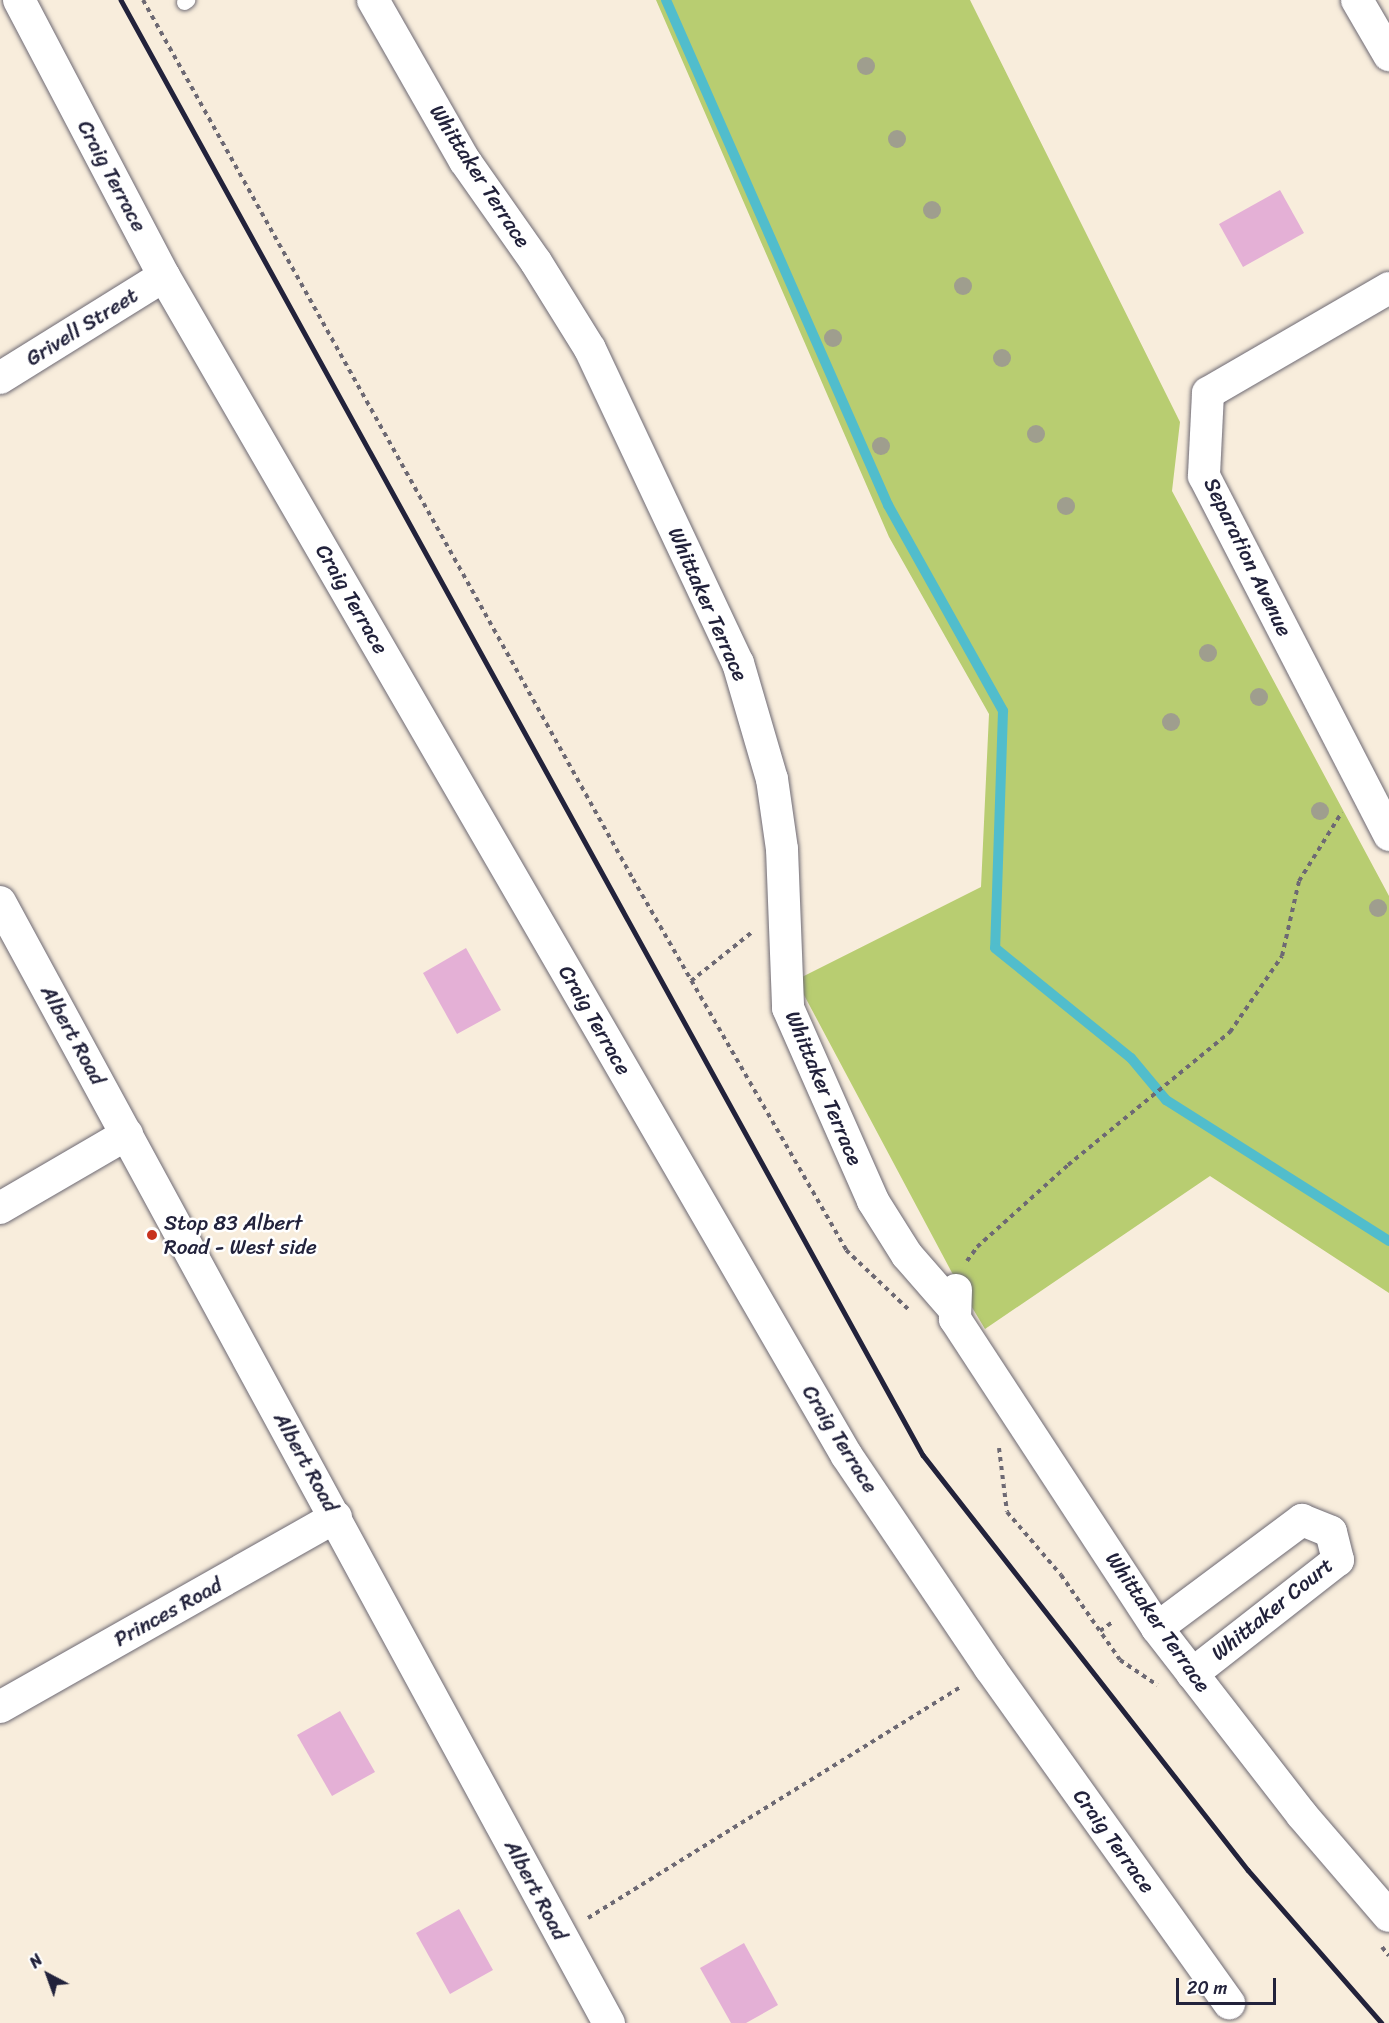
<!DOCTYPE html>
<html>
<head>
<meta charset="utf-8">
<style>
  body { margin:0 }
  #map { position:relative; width:1389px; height:2023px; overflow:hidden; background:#f8eddc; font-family:Sriracha,sans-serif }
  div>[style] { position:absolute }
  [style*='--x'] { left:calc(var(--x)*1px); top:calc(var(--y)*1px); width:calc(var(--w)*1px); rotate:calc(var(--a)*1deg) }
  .green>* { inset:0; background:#b8cd71 }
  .stream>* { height:10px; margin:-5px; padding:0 5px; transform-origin:5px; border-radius:5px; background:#51bdcc }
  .building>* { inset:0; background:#e4b0d6 }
  .path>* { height:4px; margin-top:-2px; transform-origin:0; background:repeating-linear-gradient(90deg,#6d6973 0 4.5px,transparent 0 9px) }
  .roads { filter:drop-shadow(0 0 2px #6d6973) drop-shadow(0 0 2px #6d6973) }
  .lane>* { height:15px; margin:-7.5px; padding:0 7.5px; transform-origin:7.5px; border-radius:7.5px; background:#fff }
  .street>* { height:32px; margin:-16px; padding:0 16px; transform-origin:16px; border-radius:16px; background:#fff }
  .rail>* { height:4.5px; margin:-2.25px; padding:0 2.25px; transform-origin:2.25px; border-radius:2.25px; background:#22223b }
  .trees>* { width:18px; height:18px; margin:-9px; border-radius:50%; background:#9f9e8e }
  .dots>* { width:16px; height:16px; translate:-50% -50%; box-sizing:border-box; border:3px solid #fff; border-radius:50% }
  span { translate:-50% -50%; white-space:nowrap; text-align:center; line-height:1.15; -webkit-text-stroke:5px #fff; paint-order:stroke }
  .street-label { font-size:21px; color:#22223b }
  .poi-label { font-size:21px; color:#22223b }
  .left { translate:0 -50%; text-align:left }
  .north { position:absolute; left:18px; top:1945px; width:60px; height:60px; -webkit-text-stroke:4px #fff; paint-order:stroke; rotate:319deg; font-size:16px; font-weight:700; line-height:24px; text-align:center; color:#22223b }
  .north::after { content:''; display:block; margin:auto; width:21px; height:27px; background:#22223b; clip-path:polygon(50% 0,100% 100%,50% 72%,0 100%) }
  .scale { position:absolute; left:1176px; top:1978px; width:100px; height:27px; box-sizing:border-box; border:3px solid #22223b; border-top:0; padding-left:8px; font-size:18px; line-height:21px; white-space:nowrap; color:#22223b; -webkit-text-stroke:4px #fff; paint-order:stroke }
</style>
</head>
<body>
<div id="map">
  <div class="green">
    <i style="clip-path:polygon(656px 0,970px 0,1180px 422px,1172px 491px,1389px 896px,1389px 1293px,1210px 1176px,985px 1329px,958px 1284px,796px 980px,981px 887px,989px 714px,889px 537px)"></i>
  </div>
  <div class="stream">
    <i style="--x:666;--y:0;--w:552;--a:66.27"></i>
    <i style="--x:888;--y:505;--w:236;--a:60.8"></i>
    <i style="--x:1003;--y:711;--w:237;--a:91.9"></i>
    <i style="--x:995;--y:948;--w:175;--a:39"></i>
    <i style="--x:1131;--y:1058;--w:55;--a:50.2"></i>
    <i style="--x:1166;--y:1100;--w:264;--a:32.3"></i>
  </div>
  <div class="building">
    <i style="clip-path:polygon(1280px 190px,1304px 233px,1243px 267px,1219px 224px)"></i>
    <i style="clip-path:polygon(466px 948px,501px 1010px,457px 1034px,423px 973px)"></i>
    <i style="clip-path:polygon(340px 1711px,375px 1772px,332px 1796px,297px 1735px)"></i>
    <i style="clip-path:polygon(459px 1909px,493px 1970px,450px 1994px,416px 1933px)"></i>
    <i style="clip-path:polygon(744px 1943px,778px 2005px,746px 2023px,731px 2023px,700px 1968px)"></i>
  </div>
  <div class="path">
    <i style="--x:143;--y:0;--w:1006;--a:60.86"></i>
    <i style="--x:633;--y:879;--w:428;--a:60.1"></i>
    <i style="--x:846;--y:1250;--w:86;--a:43.6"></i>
    <i style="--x:691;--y:981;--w:77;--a:-38.7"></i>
    <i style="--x:967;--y:1261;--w:17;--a:-54"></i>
    <i style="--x:977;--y:1247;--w:122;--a:-42"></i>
    <i style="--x:1068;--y:1165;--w:210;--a:-39.4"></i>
    <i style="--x:1230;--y:1032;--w:92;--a:-55.6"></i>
    <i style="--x:1282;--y:956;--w:77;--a:-77.2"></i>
    <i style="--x:1299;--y:881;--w:81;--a:-58.1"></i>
    <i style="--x:999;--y:1448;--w:64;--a:82.9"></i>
    <i style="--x:1007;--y:1512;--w:83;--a:49.4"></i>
    <i style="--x:1061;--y:1575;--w:103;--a:55.2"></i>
    <i style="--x:1120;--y:1660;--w:45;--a:34"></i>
    <i style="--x:1100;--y:1631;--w:17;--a:-36"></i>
    <i style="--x:588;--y:1918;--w:440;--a:-31.8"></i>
    <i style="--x:1382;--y:1947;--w:11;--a:52"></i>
  </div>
  <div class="roads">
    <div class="lane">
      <i style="--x:184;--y:2;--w:4;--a:-34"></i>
    </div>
    <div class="street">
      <i style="--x:19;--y:0;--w:312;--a:62.3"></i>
      <i style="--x:164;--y:276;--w:1363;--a:59.94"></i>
      <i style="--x:847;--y:1456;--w:256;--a:56"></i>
      <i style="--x:990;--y:1668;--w:412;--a:54.5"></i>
      <i style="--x:373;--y:0;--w:185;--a:60.3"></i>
      <i style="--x:465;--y:161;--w:123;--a:54.9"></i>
      <i style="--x:536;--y:262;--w:102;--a:58.2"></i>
      <i style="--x:590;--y:349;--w:347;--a:64.8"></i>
      <i style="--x:738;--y:663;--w:121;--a:73.7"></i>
      <i style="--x:772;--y:779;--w:71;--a:81.9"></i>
      <i style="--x:782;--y:849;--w:159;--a:87.8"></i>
      <i style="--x:788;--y:1008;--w:211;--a:66.2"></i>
      <i style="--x:873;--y:1201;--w:64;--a:57.8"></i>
      <i style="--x:907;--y:1255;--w:73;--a:48.9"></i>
      <i style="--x:1357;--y:0;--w:64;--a:59.8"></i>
      <i style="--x:1389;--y:288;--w:209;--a:149.9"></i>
      <i style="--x:1208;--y:393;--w:83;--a:92.8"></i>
      <i style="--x:1204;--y:476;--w:404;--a:62.7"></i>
      <i style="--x:0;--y:378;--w:193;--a:-31.9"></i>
      <i style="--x:0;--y:902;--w:1276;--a:61.49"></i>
      <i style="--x:0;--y:1208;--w:147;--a:-30.2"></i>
      <i style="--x:956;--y:1290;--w:29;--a:92"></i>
      <i style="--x:955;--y:1319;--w:369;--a:56.8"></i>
      <i style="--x:1157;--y:1628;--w:237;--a:52.2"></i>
      <i style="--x:1302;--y:1815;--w:133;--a:49.3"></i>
      <i style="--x:1157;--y:1628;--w:181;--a:-36.7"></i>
      <i style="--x:1302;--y:1520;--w:31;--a:22"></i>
      <i style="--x:1331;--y:1532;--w:29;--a:76"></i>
      <i style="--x:1338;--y:1560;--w:185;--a:142"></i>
      <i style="--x:0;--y:1707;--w:386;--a:-29.5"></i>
    </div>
  </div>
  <div class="rail">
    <i style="--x:121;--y:0;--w:1661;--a:61.14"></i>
    <i style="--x:923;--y:1455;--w:527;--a:51.93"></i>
    <i style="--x:1248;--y:1870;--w:203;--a:48.8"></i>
  </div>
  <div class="trees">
    <i style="left:866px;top:66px"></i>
    <i style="left:897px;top:139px"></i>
    <i style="left:932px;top:210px"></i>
    <i style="left:963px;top:286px"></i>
    <i style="left:833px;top:338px"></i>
    <i style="left:1002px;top:358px"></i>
    <i style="left:1036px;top:434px"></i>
    <i style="left:881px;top:446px"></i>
    <i style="left:1066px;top:506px"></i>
    <i style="left:1208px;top:653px"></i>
    <i style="left:1259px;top:697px"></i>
    <i style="left:1171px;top:722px"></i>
    <i style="left:1320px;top:811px"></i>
    <i style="left:1378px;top:908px"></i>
  </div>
  <div class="dots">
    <i style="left:152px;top:1235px;background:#c8321e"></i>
  </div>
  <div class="street-label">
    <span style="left:112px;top:176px;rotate:62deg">Craig Terrace</span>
    <span style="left:480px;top:176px;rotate:57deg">Whittaker Terrace</span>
    <span style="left:82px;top:327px;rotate:-32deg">Grivell Street</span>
    <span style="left:1248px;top:557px;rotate:64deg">Separation Avenue</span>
    <span style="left:352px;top:599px;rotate:60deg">Craig Terrace</span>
    <span style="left:708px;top:604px;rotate:66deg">Whittaker Terrace</span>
    <span style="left:595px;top:1020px;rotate:60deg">Craig Terrace</span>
    <span style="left:73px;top:1035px;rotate:61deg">Albert Road</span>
    <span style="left:824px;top:1088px;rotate:67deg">Whittaker Terrace</span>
    <span style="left:840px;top:1439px;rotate:58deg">Craig Terrace</span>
    <span style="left:306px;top:1462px;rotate:61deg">Albert Road</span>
    <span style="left:1272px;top:1609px;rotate:-39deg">Whittaker Court</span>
    <span style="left:168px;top:1612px;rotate:-29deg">Princes Road</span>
    <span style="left:1158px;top:1622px;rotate:55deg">Whittaker Terrace</span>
    <span style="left:1114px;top:1841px;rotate:54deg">Craig Terrace</span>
    <span style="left:536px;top:1890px;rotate:62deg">Albert Road</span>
  </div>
  <div class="poi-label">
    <span class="left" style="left:164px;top:1235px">Stop 83 Albert<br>Road - West side</span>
  </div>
  <div class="north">N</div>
  <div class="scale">20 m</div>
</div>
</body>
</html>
